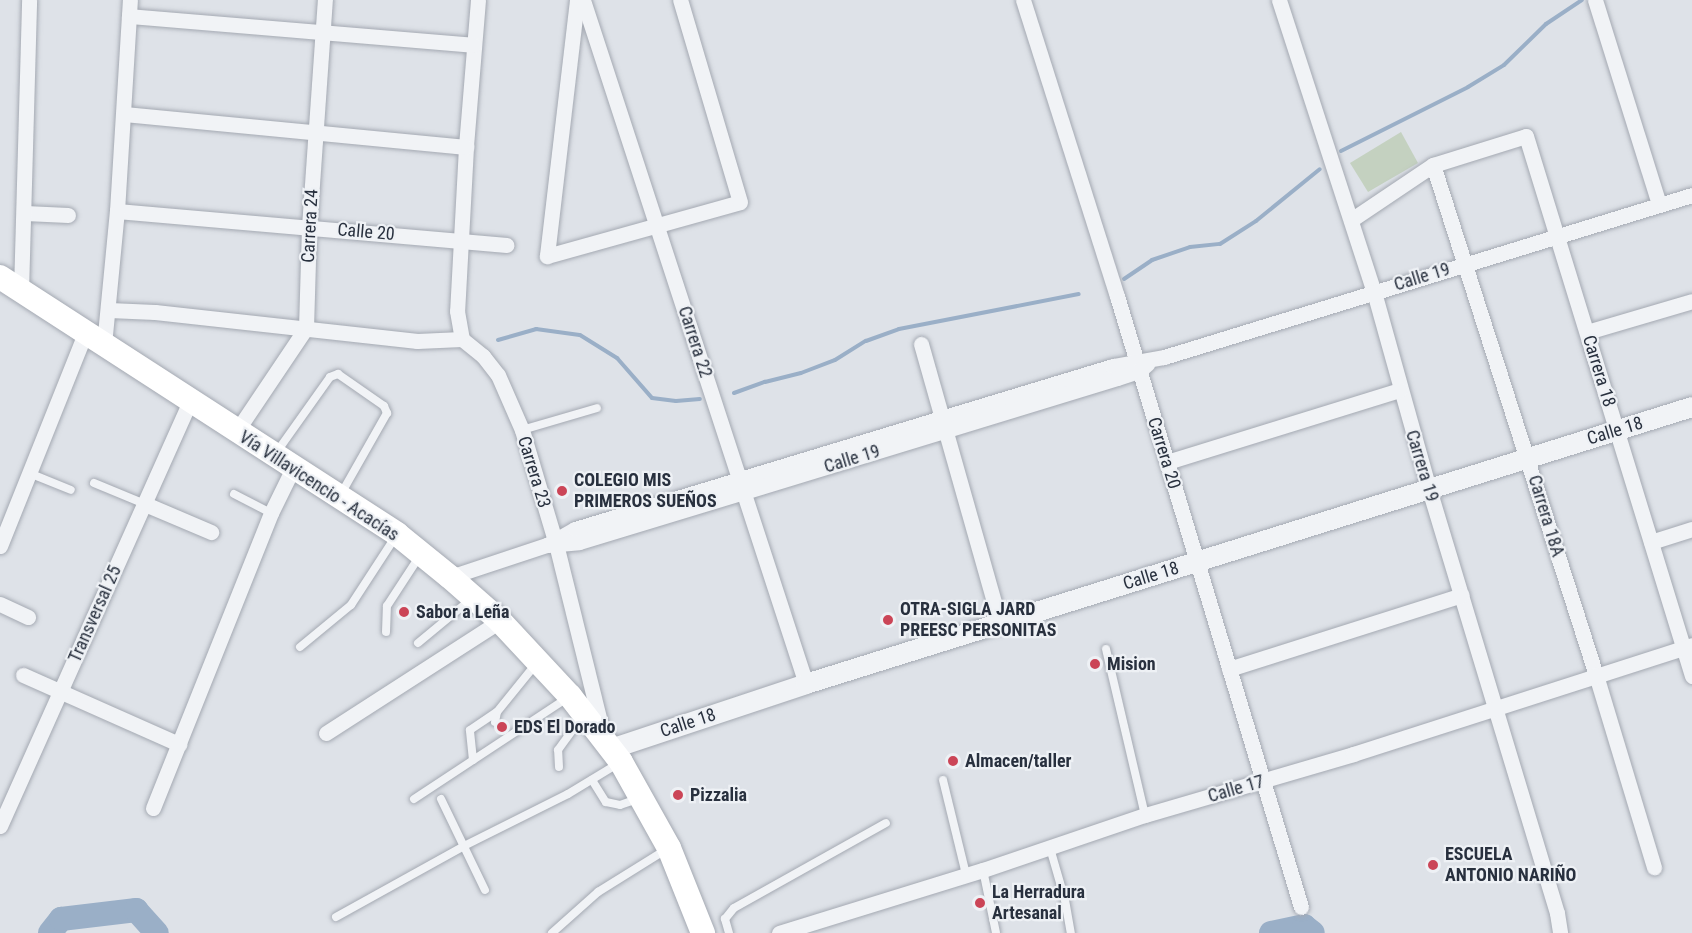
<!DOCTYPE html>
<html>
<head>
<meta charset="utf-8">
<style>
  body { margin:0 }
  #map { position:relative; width:1692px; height:933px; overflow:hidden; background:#dee2e8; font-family:"Roboto Condensed",sans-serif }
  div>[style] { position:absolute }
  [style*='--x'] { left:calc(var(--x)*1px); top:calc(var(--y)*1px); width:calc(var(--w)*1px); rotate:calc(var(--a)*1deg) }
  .green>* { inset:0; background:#c4d1c0 }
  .stream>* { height:4px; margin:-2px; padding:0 2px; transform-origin:2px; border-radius:2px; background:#9aafc7 }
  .river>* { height:24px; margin:-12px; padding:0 12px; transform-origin:12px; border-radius:12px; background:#9aafc7 }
  .roads { filter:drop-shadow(0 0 2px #a4a9b2) drop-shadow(0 0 2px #a4a9b2) }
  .service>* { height:8px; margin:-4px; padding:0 4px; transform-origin:4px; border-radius:4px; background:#f1f3f6 }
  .minor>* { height:15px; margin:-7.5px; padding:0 7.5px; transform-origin:7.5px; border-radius:7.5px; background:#f1f3f6 }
  .tertiary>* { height:20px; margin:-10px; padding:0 10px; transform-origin:10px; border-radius:10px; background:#f1f3f6 }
  .primary>* { height:24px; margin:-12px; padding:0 12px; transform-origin:12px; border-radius:12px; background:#fff }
  .dots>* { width:16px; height:16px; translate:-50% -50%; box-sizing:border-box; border:3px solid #eef1f5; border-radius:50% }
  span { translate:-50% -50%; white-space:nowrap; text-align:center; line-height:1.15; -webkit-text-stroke:4.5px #eef1f5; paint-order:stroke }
  .street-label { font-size:18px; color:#28303e }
  .poi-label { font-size:18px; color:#28303e; font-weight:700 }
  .left { translate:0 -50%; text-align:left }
</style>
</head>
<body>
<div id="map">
  <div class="green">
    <i style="clip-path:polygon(1401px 132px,1418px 163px,1368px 192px,1350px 163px)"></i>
  </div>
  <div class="stream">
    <i style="--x:1341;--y:151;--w:142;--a:-26.7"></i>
    <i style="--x:1468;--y:87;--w:42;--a:-31.4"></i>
    <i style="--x:1504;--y:65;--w:59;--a:-44.3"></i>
    <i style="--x:1546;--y:24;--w:43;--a:-33.7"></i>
    <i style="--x:1124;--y:279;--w:34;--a:-34"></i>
    <i style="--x:1152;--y:260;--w:40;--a:-18.9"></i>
    <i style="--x:1190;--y:247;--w:30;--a:-6"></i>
    <i style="--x:1220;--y:244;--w:43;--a:-32.6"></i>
    <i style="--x:1256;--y:221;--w:82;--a:-39.1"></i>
    <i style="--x:498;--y:340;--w:40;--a:-16"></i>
    <i style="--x:536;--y:329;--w:44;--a:7.8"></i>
    <i style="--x:580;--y:335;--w:44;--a:31.9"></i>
    <i style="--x:617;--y:358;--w:53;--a:48.8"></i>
    <i style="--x:652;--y:398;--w:24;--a:7"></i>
    <i style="--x:676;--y:401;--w:24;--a:-5"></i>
    <i style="--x:734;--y:393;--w:33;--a:-20"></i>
    <i style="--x:765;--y:382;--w:37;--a:-14"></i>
    <i style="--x:801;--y:373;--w:36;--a:-21"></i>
    <i style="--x:835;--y:360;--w:36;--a:-32"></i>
    <i style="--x:866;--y:341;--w:35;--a:-20"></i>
    <i style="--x:899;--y:329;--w:183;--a:-11"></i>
  </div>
  <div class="river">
    <i style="--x:50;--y:933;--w:18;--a:-52"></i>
    <i style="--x:61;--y:919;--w:76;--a:-6.8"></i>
    <i style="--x:136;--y:910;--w:31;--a:48"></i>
    <i style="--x:1271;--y:933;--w:34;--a:-12"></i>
    <i style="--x:1304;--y:926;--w:11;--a:38"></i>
  </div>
  <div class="roads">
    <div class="service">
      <i style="--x:522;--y:430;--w:78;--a:-16.3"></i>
      <i style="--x:276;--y:453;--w:93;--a:-54.6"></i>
      <i style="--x:330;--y:377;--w:9;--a:-21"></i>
      <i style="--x:338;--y:374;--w:56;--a:34.8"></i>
      <i style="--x:384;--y:406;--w:8;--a:67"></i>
      <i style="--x:387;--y:413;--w:93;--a:119.6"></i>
      <i style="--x:29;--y:473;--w:45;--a:22"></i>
      <i style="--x:94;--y:483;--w:55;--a:22.4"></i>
      <i style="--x:234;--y:494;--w:42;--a:27.2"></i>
      <i style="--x:386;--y:632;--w:26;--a:-88"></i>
      <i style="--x:387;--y:606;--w:59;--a:-56.9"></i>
      <i style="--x:418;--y:643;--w:67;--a:-39.6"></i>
      <i style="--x:300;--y:647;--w:66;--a:-39.5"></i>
      <i style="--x:351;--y:605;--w:82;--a:-56.9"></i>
      <i style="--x:1106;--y:649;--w:171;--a:76.8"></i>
      <i style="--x:495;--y:722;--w:10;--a:-79"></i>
      <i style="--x:497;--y:712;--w:60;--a:-51"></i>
      <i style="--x:473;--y:760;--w:30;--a:-96"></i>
      <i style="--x:470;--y:730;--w:32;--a:-34"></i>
      <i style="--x:559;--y:767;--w:17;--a:-93"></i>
      <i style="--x:558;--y:750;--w:41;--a:-54"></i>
      <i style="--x:592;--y:780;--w:26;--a:58"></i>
      <i style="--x:606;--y:802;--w:14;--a:12"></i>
      <i style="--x:620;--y:805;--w:18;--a:-19"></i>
      <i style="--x:943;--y:780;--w:97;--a:76.3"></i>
      <i style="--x:414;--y:799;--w:183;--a:-33.4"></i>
      <i style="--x:441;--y:799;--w:101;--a:64.2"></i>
      <i style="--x:1050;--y:848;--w:54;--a:73.9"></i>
      <i style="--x:1065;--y:900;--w:34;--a:80"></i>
      <i style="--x:983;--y:870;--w:64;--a:78.3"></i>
      <i style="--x:336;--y:917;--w:146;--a:-29"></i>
      <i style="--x:464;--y:846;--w:116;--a:-26.6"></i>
      <i style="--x:568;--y:794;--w:60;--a:-31.3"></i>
      <i style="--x:552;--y:933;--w:62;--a:-41.7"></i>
      <i style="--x:598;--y:892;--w:81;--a:-31.9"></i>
      <i style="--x:729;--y:933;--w:15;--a:-106"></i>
      <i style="--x:725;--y:919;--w:14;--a:-51"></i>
      <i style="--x:734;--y:908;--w:174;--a:-29.2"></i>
    </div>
    <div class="minor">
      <i style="--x:478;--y:0;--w:147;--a:94.7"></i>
      <i style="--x:466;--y:147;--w:164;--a:93.1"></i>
      <i style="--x:457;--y:311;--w:28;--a:80"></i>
      <i style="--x:462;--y:339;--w:27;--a:39"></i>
      <i style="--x:483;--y:356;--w:24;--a:52"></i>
      <i style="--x:498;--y:375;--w:60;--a:66.4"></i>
      <i style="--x:522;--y:430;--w:119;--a:73.4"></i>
      <i style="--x:556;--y:544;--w:192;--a:76.1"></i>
      <i style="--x:577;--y:0;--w:258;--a:96.7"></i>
      <i style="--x:547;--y:256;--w:200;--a:-15.6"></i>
      <i style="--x:740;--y:202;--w:211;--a:-106.5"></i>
      <i style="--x:583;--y:0;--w:719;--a:71.94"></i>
      <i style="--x:1023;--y:0;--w:311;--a:72.4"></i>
      <i style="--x:1117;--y:296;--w:638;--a:73.24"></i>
      <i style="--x:1279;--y:0;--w:307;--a:72"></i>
      <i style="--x:1374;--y:292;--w:205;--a:74.4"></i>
      <i style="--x:1429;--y:489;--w:443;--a:73.2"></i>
      <i style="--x:1557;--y:913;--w:20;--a:81"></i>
      <i style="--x:1595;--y:0;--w:214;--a:72.6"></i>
      <i style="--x:129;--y:16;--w:346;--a:4.8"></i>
      <i style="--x:124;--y:114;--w:344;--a:5.5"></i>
      <i style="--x:1433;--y:165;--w:535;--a:72.28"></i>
      <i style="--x:1596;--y:675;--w:201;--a:73.2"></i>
      <i style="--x:117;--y:211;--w:391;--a:5"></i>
      <i style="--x:25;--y:213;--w:43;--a:2.7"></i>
      <i style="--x:1351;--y:220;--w:99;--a:-33.9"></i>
      <i style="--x:1433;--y:165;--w:97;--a:-17.3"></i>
      <i style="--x:1526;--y:136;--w:565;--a:72.91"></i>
      <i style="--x:21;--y:291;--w:291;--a:-88.4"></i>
      <i style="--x:109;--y:310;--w:46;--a:2.5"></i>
      <i style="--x:155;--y:312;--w:264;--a:6.3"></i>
      <i style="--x:417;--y:341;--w:45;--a:-2.5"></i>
      <i style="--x:1587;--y:332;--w:109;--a:-16.4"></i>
      <i style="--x:921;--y:344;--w:290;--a:74.2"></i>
      <i style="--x:104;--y:345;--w:135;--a:-84.5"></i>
      <i style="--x:117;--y:211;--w:211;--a:-86.5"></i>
      <i style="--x:236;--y:432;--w:125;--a:-56.1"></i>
      <i style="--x:306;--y:328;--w:101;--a:-88.3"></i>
      <i style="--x:309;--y:227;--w:228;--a:-86"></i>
      <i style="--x:1167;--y:462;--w:244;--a:-17.2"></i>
      <i style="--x:145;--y:504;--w:72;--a:23"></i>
      <i style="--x:1651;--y:542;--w:43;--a:-17.6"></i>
      <i style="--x:547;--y:545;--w:32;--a:-30"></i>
      <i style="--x:575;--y:529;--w:562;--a:-16.86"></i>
      <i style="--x:1113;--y:366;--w:52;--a:-10"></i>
      <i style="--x:1164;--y:357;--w:552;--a:-17.06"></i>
      <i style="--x:0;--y:546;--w:229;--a:-68.2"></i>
      <i style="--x:450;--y:577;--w:102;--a:-18.3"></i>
      <i style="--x:547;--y:545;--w:32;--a:-5"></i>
      <i style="--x:579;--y:542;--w:172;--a:-16.9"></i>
      <i style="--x:744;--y:492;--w:390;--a:-17"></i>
      <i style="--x:1117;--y:378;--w:23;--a:-18"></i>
      <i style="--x:1139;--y:371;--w:11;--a:-41"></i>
      <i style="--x:0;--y:604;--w:31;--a:25"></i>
      <i style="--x:1229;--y:669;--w:244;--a:-17.6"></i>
      <i style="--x:23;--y:675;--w:171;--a:23.9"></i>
      <i style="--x:326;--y:733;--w:207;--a:-32.8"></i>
      <i style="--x:153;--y:808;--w:318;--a:-68.2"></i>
      <i style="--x:271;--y:513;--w:50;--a:-63.9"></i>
      <i style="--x:0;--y:826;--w:465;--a:-65.9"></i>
      <i style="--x:779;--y:933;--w:214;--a:-17.2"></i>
      <i style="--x:983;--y:870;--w:171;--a:-18.8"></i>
      <i style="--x:1145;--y:815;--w:217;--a:-16.3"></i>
      <i style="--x:1353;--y:754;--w:356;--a:-17.8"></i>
    </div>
    <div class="tertiary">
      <i style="--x:611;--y:749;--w:206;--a:-18.4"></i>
      <i style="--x:806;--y:684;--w:928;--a:-17.36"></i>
    </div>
    <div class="primary">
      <i style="--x:0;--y:277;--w:473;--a:32.9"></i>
      <i style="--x:397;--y:534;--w:68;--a:39.1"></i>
      <i style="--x:450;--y:577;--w:67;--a:41.3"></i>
      <i style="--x:500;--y:621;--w:103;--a:47"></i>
      <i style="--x:570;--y:696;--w:83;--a:52.3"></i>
      <i style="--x:621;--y:762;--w:98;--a:60.8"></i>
      <i style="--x:669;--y:848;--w:92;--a:68.2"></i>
    </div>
  </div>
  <div class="dots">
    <i style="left:562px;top:491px;background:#cb4557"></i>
    <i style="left:404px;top:612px;background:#cb4557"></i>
    <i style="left:888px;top:620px;background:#cb4557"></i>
    <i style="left:1095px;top:664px;background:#cb4557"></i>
    <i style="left:502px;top:727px;background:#cb4557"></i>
    <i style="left:953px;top:761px;background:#cb4557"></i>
    <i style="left:678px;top:795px;background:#cb4557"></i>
    <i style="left:1433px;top:865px;background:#cb4557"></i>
    <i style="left:980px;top:903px;background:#cb4557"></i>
  </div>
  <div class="street-label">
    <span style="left:310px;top:226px;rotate:-87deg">Carrera 24</span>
    <span style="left:366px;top:232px;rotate:5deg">Calle 20</span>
    <span style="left:1422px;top:277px;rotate:-17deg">Calle 19</span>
    <span style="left:695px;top:342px;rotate:72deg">Carrera 22</span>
    <span style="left:1599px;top:371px;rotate:73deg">Carrera 18</span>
    <span style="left:1615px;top:431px;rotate:-17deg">Calle 18</span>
    <span style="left:1164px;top:453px;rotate:73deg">Carrera 20</span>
    <span style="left:852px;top:459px;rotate:-17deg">Calle 19</span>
    <span style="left:1422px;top:466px;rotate:73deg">Carrera 19</span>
    <span style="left:534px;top:472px;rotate:73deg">Carrera 23</span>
    <span style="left:319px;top:486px;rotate:33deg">Vía Villavicencio - Acacías</span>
    <span style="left:1546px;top:516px;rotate:73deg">Carrera 18A</span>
    <span style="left:1151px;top:576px;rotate:-17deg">Calle 18</span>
    <span style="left:95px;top:614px;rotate:-66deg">Transversal 25</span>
    <span style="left:688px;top:723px;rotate:-18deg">Calle 18</span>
    <span style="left:1236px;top:789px;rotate:-16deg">Calle 17</span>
  </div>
  <div class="poi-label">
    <span class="left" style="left:574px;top:491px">COLEGIO MIS<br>PRIMEROS SUEÑOS</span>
    <span class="left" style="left:900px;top:620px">OTRA-SIGLA JARD<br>PREESC PERSONITAS</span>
    <span class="left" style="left:416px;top:612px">Sabor a Leña</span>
    <span class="left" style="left:1107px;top:664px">Mision</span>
    <span class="left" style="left:514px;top:727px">EDS El Dorado</span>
    <span class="left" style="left:965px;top:761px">Almacen/taller</span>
    <span class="left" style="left:690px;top:795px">Pizzalia</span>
    <span class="left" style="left:1445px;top:865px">ESCUELA<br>ANTONIO NARIÑO</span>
    <span class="left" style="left:992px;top:903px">La Herradura<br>Artesanal</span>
  </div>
</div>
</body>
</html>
